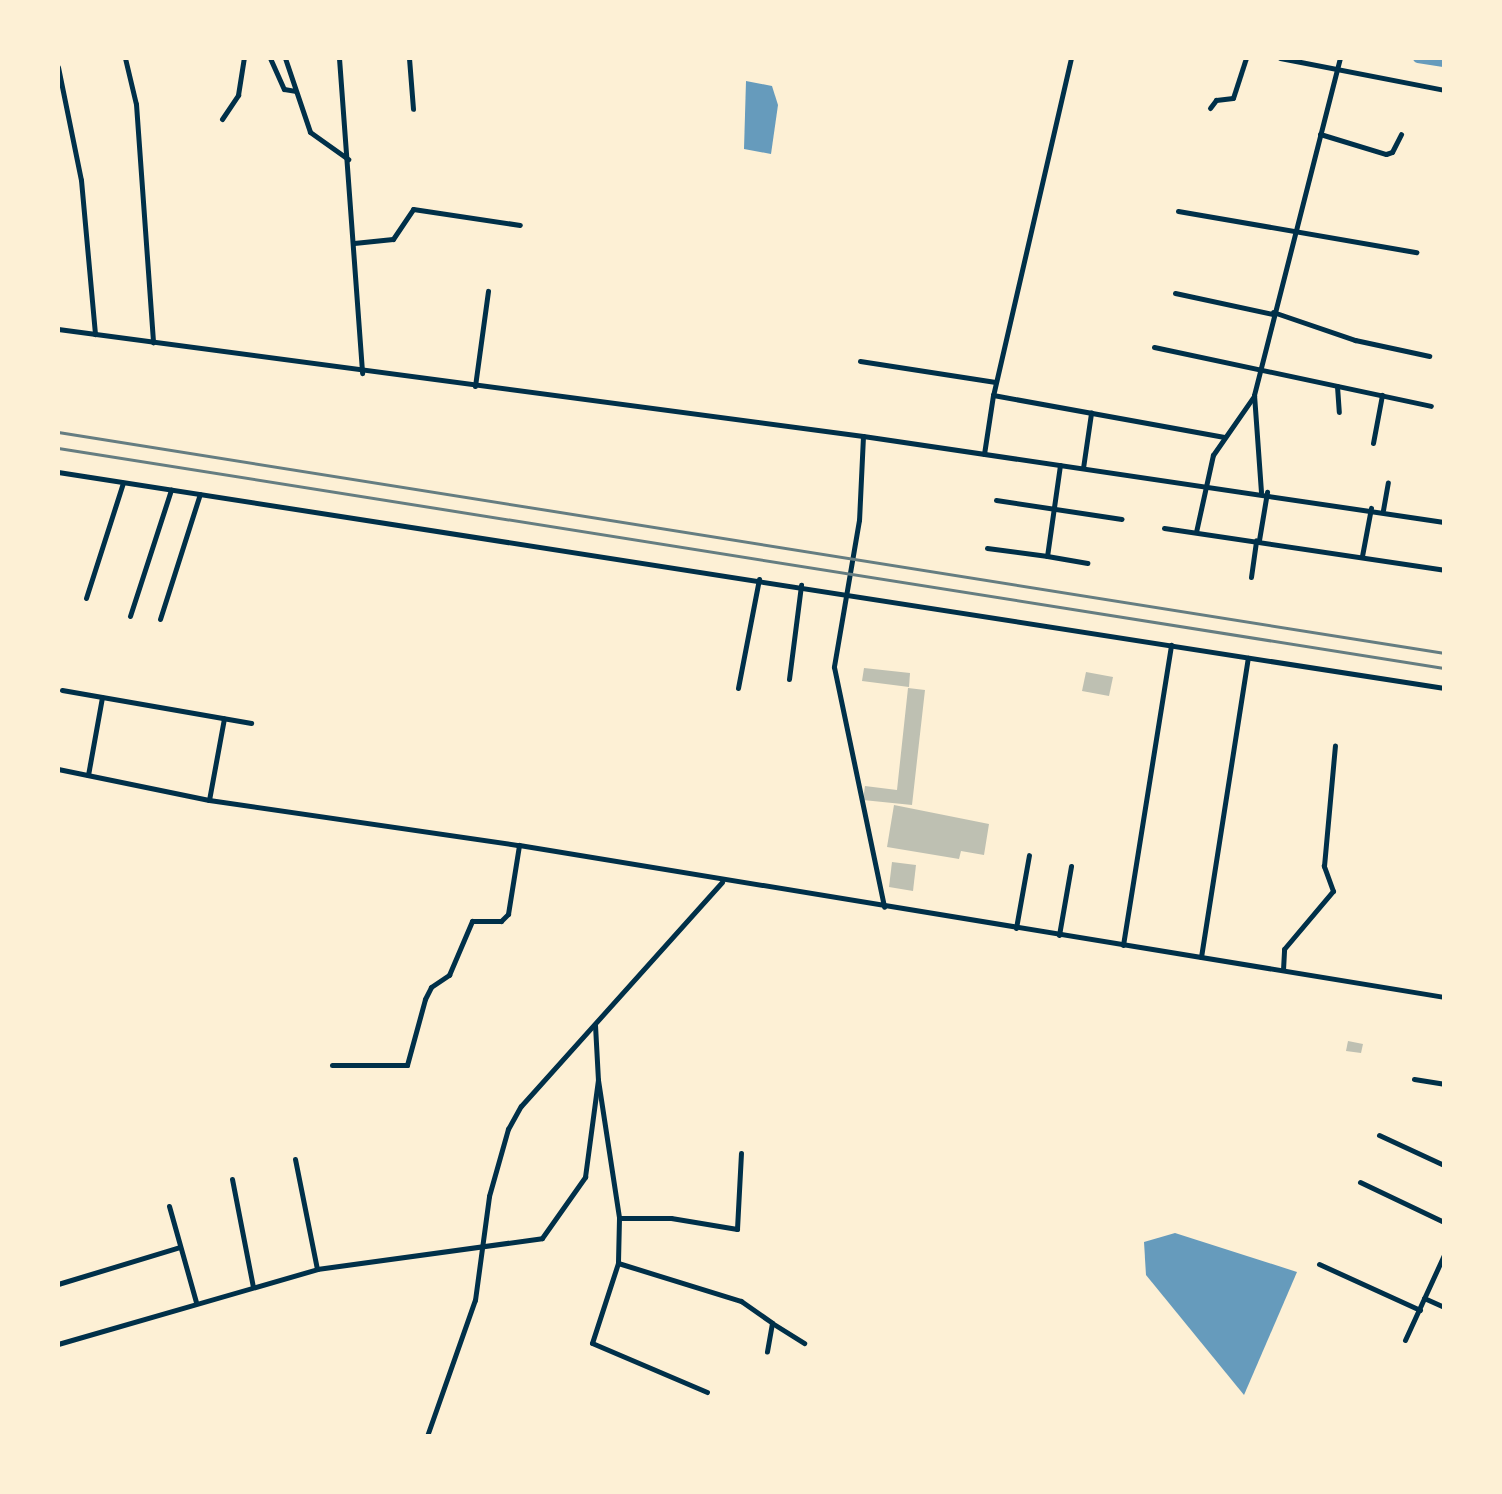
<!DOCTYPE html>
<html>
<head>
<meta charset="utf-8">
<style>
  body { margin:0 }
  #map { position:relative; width:1502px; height:1494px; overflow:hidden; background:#fdf0d5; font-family:Poppins,sans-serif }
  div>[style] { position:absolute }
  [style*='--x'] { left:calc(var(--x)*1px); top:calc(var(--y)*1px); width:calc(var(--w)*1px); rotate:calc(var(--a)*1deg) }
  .water>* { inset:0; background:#669bbc }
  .canal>* { height:10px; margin:-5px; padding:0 5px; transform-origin:5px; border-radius:5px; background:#669bbc }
  .building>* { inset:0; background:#bec0b2 }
  .minor>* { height:5px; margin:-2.5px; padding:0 2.5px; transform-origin:2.5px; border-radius:2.5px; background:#003049 }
  .rail>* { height:3px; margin:-1.5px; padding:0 1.5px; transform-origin:1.5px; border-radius:1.5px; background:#657d81 }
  span { translate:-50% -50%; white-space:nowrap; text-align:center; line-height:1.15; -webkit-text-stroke:8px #fdf0d5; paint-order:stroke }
  .frame { position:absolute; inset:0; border:60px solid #fdf0d5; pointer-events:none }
</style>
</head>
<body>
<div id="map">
  <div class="water">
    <i style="clip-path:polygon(746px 81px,772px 86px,778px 105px,771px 154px,744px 149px)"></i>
    <i style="clip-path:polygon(1175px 1233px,1297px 1272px,1244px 1395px,1146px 1275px,1144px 1242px)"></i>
  </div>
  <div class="canal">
    <i style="--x:1418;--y:58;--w:26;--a:9"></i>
  </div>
  <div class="building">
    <i style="clip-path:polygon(864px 668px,910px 673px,909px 687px,862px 681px)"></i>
    <i style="clip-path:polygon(1086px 672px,1113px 677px,1109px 696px,1082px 691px)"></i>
    <i style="clip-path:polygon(908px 688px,925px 690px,912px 805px,863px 800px,865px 786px,897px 790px)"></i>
    <i style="clip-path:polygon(894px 805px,989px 824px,984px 855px,961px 851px,959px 859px,887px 847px)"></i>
    <i style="clip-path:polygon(892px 862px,916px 865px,913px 891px,889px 887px)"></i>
    <i style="clip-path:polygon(1348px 1041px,1363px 1044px,1361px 1053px,1346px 1051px)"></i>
  </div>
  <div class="minor">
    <i style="--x:125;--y:58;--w:47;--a:76.6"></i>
    <i style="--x:136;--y:104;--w:239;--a:85.9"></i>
    <i style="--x:270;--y:58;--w:34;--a:66"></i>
    <i style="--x:284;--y:89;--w:11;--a:10"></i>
    <i style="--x:285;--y:58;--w:78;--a:71.3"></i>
    <i style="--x:310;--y:132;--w:47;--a:35.4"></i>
    <i style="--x:339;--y:58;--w:316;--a:85.8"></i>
    <i style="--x:409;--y:58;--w:51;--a:85.5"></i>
    <i style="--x:1071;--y:58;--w:346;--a:103"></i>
    <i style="--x:993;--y:395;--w:235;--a:10.3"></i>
    <i style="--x:1280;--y:58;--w:167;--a:11"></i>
    <i style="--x:58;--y:67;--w:115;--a:78.5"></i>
    <i style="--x:81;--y:180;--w:155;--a:84.8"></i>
    <i style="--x:1210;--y:108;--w:10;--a:-53"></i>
    <i style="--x:1216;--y:100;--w:17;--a:-7"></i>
    <i style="--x:1233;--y:98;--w:42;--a:-72"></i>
    <i style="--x:222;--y:119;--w:29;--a:-56"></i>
    <i style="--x:238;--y:95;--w:37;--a:-81"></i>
    <i style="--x:1320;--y:134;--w:69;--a:16.9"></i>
    <i style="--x:1386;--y:154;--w:6;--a:-18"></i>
    <i style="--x:1392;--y:152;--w:20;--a:-63"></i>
    <i style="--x:1178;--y:211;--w:242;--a:9.8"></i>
    <i style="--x:354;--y:243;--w:39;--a:-6"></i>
    <i style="--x:393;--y:239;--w:36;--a:-56"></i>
    <i style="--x:413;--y:209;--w:108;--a:8.5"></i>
    <i style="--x:1175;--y:293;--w:99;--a:12.2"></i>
    <i style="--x:1273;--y:312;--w:87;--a:18.9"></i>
    <i style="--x:1355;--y:340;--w:76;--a:12.2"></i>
    <i style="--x:58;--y:329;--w:812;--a:7.57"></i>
    <i style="--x:863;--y:436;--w:587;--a:8.42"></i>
    <i style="--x:1154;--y:347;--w:283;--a:12"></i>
    <i style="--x:860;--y:361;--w:137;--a:8.8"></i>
    <i style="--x:475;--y:386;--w:96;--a:-82.2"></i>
    <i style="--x:1337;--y:386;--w:26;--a:86"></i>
    <i style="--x:863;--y:436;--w:84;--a:92.7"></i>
    <i style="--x:859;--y:520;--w:149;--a:99.7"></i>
    <i style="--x:834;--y:667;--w:245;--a:78.2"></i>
    <i style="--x:1373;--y:443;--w:49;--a:-79.4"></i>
    <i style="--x:984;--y:454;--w:60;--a:-81.3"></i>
    <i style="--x:1060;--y:465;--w:92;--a:98.1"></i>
    <i style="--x:1047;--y:556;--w:41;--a:9.9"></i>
    <i style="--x:1083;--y:468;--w:56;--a:-81.7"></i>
    <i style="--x:58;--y:472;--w:1403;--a:8.86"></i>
    <i style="--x:1261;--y:492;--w:97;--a:-94.1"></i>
    <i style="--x:1254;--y:395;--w:348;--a:-75.7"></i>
    <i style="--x:996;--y:500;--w:127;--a:8.6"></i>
    <i style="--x:1383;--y:510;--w:28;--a:-80"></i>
    <i style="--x:1164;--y:528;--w:283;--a:8.5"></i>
    <i style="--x:1196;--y:532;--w:79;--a:-77.6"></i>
    <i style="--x:1213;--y:455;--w:72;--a:-55.2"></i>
    <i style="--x:1259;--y:540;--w:49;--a:-80.5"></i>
    <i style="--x:987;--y:548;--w:61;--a:7.6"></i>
    <i style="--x:1362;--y:556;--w:49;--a:-79.4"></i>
    <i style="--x:1251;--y:577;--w:37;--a:-82"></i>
    <i style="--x:86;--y:598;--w:121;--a:-72.2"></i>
    <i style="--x:130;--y:616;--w:133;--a:-72"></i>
    <i style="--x:160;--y:619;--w:131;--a:-72.3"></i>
    <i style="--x:789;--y:679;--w:95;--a:-82.7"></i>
    <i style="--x:738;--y:688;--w:111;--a:-79.1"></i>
    <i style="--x:62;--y:690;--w:192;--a:9.9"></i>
    <i style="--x:58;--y:769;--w:154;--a:11.6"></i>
    <i style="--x:209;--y:800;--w:313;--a:8.3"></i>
    <i style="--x:519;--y:845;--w:937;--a:9.33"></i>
    <i style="--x:88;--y:775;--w:79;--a:-79.8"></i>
    <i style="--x:209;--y:800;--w:83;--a:-79.6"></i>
    <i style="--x:1016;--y:928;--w:74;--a:-79.9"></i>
    <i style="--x:1059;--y:935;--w:70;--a:-80.1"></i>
    <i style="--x:1123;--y:945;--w:304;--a:-80.9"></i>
    <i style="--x:1201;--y:957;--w:303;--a:-81.1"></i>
    <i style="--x:1283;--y:970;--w:21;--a:-87"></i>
    <i style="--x:1284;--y:949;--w:76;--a:-49.8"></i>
    <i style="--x:1333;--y:891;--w:27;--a:-110"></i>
    <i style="--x:1324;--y:866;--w:121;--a:-84.8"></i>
    <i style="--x:595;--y:1025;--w:55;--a:86.9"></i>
    <i style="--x:598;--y:1080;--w:140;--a:81.3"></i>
    <i style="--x:619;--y:1218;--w:45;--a:91.3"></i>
    <i style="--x:618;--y:1263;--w:84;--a:108"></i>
    <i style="--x:592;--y:1343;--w:125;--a:23.1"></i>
    <i style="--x:332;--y:1065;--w:75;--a:0"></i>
    <i style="--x:407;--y:1065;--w:68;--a:-74.7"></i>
    <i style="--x:425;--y:999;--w:13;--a:-63"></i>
    <i style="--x:431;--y:987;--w:22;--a:-34"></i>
    <i style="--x:449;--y:975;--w:59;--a:-66.9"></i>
    <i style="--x:472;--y:921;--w:29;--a:0"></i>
    <i style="--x:501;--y:921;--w:10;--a:-45"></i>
    <i style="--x:508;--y:914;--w:70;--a:-80.9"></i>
    <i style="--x:1414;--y:1079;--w:30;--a:9"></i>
    <i style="--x:1379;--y:1135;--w:72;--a:24.8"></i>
    <i style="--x:295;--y:1159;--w:112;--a:78.7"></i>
    <i style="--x:232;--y:1179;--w:110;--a:79"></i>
    <i style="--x:1360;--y:1182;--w:93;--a:25.5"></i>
    <i style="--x:169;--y:1206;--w:100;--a:74.3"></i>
    <i style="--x:619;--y:1218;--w:52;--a:0"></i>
    <i style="--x:671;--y:1218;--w:67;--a:9.5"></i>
    <i style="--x:737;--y:1229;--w:76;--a:-87"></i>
    <i style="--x:618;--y:1263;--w:129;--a:17.2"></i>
    <i style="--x:741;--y:1301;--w:38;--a:35"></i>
    <i style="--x:772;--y:1323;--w:29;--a:100"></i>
    <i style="--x:1319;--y:1264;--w:111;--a:24.5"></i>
    <i style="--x:58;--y:1284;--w:127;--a:-16.9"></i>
    <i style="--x:1424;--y:1298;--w:22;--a:24"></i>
    <i style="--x:772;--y:1323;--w:38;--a:32"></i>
    <i style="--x:1405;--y:1340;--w:94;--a:-65.4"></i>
    <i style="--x:58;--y:1344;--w:270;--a:-16.1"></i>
    <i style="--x:317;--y:1269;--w:227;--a:-7.8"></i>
    <i style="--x:542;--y:1238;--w:75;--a:-54.8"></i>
    <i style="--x:585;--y:1177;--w:98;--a:-82.4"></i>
    <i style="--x:427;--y:1436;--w:144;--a:-70.6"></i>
    <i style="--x:475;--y:1300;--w:105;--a:-82.3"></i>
    <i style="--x:489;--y:1196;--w:70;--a:-74.2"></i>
    <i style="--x:508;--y:1129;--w:26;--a:-61"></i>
    <i style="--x:521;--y:1106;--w:301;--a:-48.1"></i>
  </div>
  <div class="rail">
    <i style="--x:58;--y:432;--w:1404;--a:9.06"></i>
    <i style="--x:58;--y:448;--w:1403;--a:9.02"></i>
  </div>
  <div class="frame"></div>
</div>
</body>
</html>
